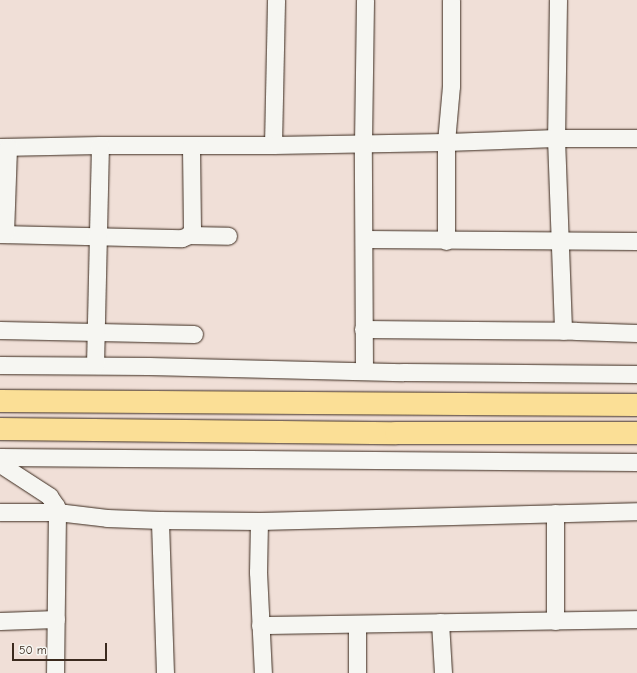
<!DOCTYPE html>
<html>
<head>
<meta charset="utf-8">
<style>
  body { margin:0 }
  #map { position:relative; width:637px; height:673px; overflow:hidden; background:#f0dfd7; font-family:"Comic Neue",sans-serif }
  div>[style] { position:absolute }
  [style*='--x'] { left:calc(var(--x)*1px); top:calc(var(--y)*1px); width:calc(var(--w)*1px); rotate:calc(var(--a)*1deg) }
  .roads { filter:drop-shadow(0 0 1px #3b2a1e) drop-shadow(0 0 1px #3b2a1e) }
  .minor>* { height:17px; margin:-8.5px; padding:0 8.5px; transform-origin:8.5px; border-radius:8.5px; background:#f6f6f2 }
  .major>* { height:22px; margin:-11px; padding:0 11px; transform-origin:11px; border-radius:11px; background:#fbdf96 }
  span { translate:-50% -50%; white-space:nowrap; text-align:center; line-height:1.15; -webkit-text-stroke:3.5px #f6f6f2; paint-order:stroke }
  .scale { position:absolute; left:12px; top:643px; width:95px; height:18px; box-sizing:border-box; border:2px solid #3b2a1e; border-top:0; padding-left:5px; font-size:12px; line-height:14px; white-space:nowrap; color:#3b2a1e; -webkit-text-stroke:3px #f6f6f2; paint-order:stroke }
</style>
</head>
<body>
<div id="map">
  <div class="roads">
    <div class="minor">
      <i style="--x:558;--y:0;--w:138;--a:90.8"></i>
      <i style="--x:556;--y:138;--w:193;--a:87.9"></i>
      <i style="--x:273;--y:145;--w:145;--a:-88.8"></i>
      <i style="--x:0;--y:147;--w:100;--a:-1.1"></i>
      <i style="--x:100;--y:145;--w:173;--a:0"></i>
      <i style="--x:273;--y:145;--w:173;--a:-1"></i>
      <i style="--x:446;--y:142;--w:110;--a:-2.1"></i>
      <i style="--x:556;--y:138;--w:81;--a:0"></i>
      <i style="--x:0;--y:234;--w:182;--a:1.3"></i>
      <i style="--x:182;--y:238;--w:8;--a:-23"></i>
      <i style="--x:189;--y:235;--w:7;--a:-63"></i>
      <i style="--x:192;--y:229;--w:84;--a:-90.7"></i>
      <i style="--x:5;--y:234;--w:87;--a:-88"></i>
      <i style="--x:189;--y:235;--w:39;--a:1"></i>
      <i style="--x:365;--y:239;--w:272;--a:0.4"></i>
      <i style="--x:446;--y:241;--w:99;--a:-90"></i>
      <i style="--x:446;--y:142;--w:56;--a:-84.9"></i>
      <i style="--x:451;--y:86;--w:86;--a:-90"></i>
      <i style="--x:363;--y:329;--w:213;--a:0.5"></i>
      <i style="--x:576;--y:331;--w:61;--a:1.9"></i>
      <i style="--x:0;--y:330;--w:194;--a:1.2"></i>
      <i style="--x:0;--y:365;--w:149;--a:0.4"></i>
      <i style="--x:149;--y:366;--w:254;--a:1.4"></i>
      <i style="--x:403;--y:372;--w:234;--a:0.5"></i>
      <i style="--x:95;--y:365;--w:220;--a:-88.7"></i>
      <i style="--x:364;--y:371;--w:227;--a:-90.3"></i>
      <i style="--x:363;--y:144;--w:144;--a:-89.2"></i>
      <i style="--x:0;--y:457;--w:637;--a:0.45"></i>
      <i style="--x:0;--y:464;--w:59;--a:33.1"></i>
      <i style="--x:49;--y:496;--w:12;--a:55"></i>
      <i style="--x:56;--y:506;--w:6;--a:81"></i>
      <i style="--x:57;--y:512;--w:50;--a:6.8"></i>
      <i style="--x:107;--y:518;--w:53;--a:2.2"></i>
      <i style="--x:0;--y:512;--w:57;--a:0"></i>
      <i style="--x:57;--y:512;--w:161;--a:90.7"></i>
      <i style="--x:259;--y:521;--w:378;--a:-1.5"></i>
      <i style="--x:0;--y:621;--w:56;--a:-2"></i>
      <i style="--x:555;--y:621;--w:108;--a:-90"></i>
      <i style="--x:440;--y:622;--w:51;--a:86.6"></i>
      <i style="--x:357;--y:624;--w:49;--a:90"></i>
      <i style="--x:260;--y:625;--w:377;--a:-0.9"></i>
      <i style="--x:165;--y:673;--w:153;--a:-91.9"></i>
      <i style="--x:160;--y:520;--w:99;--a:0.6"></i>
      <i style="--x:259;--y:521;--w:51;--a:91.1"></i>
      <i style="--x:258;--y:572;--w:101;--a:87.2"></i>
    </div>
    <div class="major">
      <i style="--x:0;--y:401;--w:637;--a:0.36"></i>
      <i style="--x:0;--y:429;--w:396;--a:0.6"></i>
      <i style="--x:396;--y:433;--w:241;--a:0"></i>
    </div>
  </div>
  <div class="scale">50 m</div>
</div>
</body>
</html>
